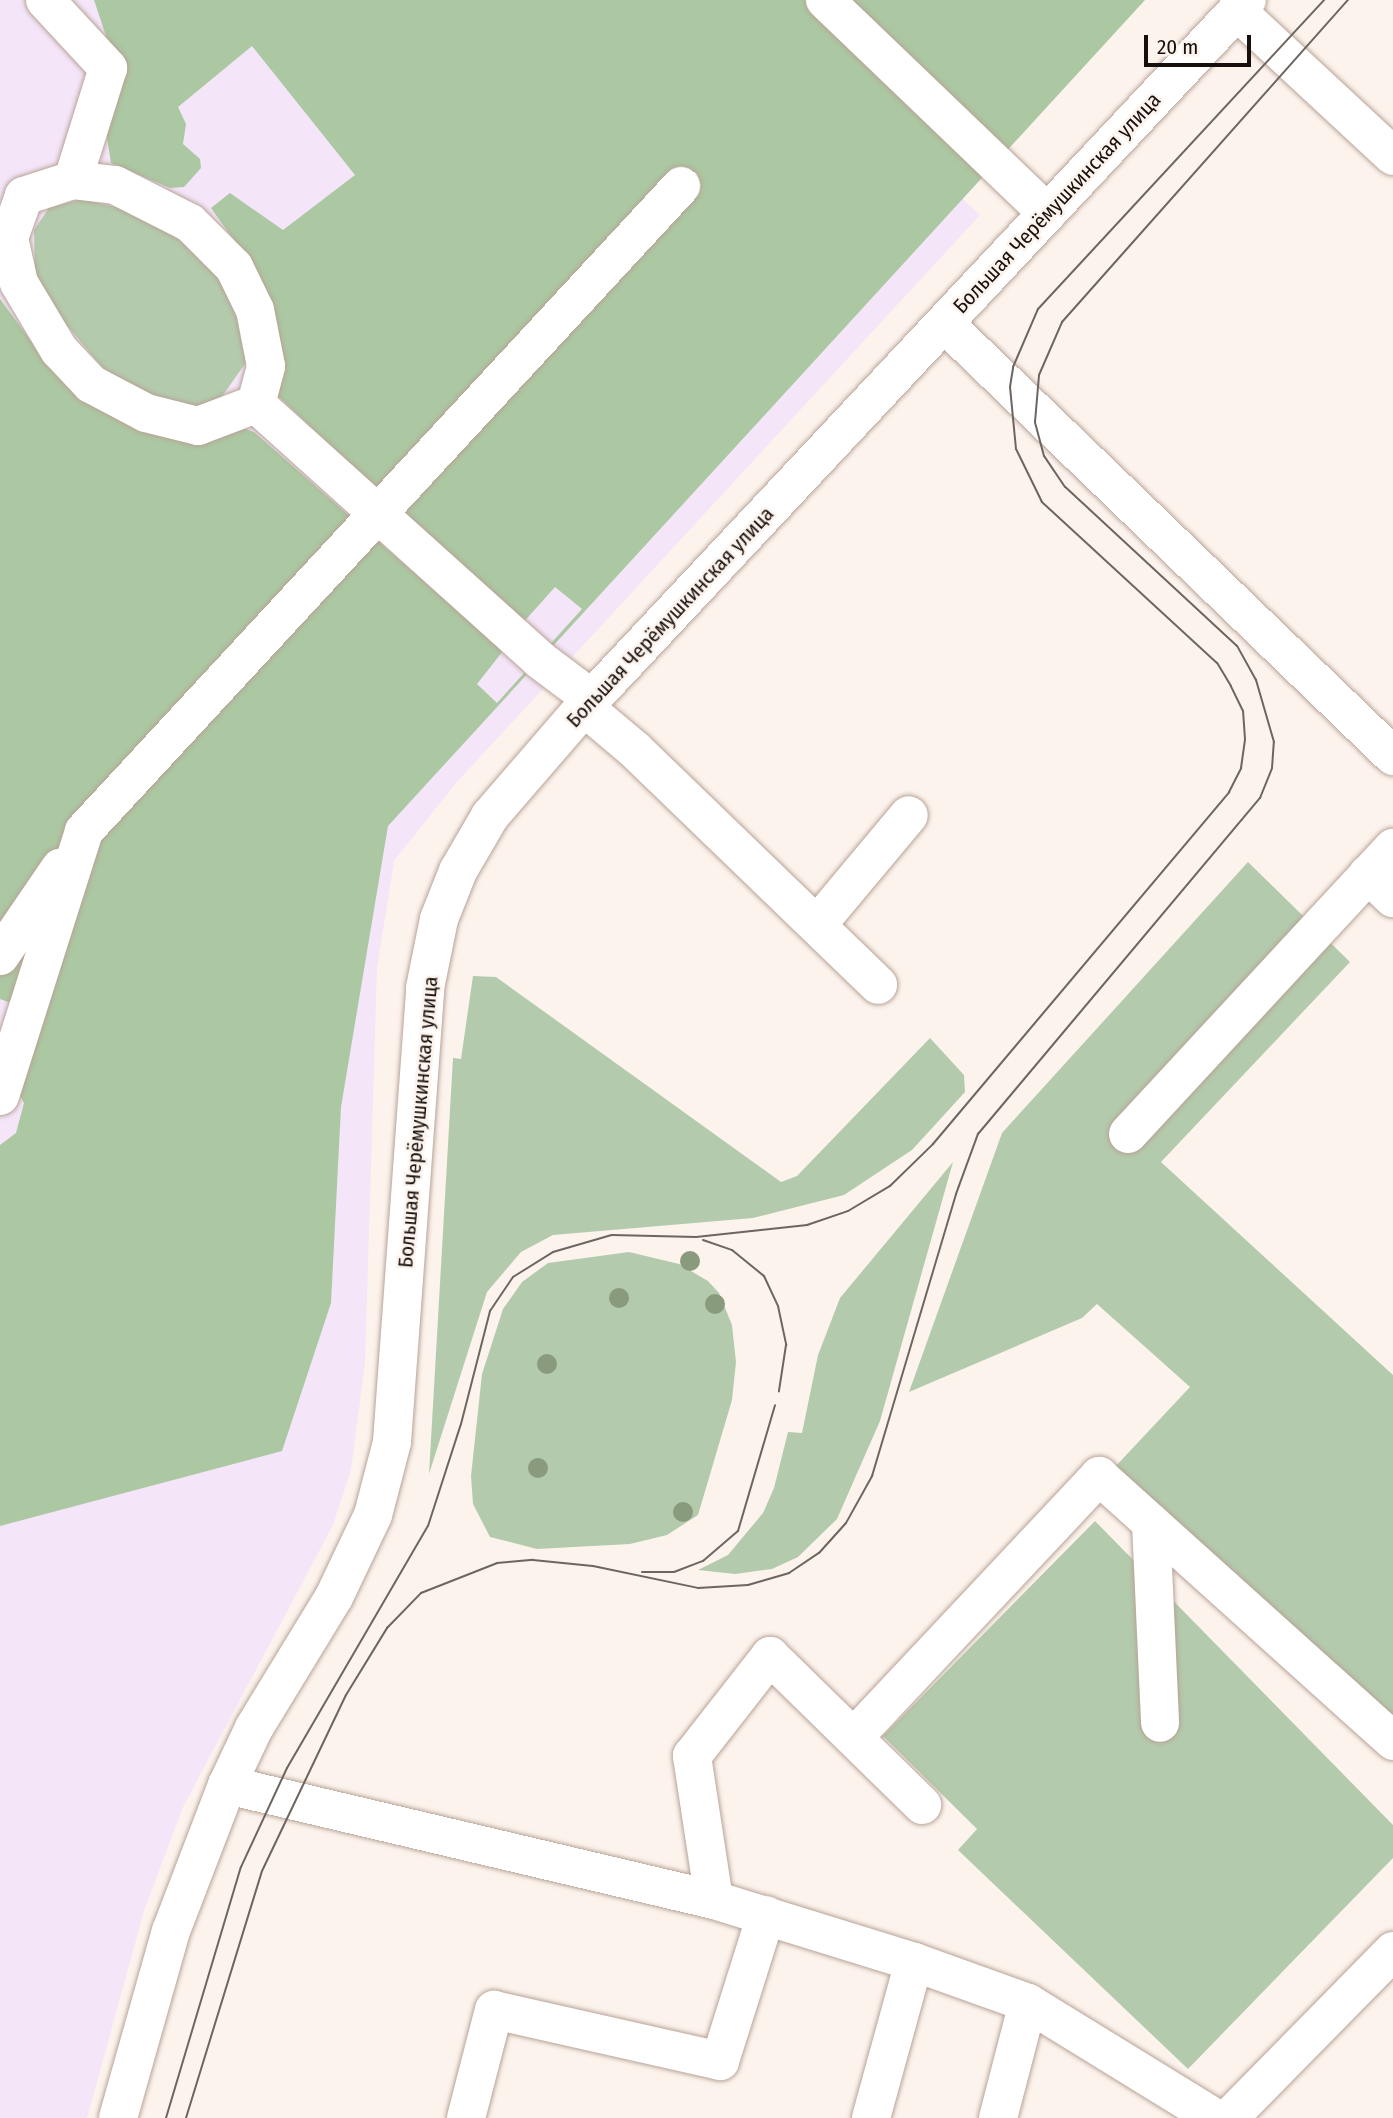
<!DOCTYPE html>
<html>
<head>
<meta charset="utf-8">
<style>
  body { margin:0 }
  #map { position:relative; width:1393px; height:2118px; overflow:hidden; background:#fcf3ed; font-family:"Fira Sans Condensed",sans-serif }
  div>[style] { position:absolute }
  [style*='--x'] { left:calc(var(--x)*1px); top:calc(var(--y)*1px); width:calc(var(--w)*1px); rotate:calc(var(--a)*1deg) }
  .industrial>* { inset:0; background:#f4e5f8 }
  .green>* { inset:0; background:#b3cbac }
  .forest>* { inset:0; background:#abc8a2 }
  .roads { filter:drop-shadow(0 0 2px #b8a396) drop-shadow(0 0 2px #b8a396) }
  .minor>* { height:38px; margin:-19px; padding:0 19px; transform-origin:19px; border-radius:19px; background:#fff }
  .tram>* { height:2px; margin:-1px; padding:0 1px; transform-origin:1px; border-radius:1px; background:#6d6560 }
  .trees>* { width:20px; height:20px; margin:-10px; border-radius:50%; background:#8a9a7c }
  span { translate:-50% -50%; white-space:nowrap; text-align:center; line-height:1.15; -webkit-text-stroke:5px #fcf3ed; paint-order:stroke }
  .street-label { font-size:21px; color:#160f0b }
  .scale { position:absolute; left:1144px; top:35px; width:107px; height:32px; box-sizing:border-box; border:4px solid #160f0b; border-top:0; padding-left:9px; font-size:21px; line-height:24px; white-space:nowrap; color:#160f0b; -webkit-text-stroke:5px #fcf3ed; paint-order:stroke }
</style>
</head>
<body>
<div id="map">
  <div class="industrial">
    <i style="clip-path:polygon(0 0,749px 0,980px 215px,456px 783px,394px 861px,377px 968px,365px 1362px,351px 1470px,333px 1525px,183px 1807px,144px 1911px,87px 2118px,0 2118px)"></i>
  </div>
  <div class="green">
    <i style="clip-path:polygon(82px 199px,119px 208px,163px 227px,204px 260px,240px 304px,254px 351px,216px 405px,179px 407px,140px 395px,102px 367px,50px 305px,35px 273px,34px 230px,49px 208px)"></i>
    <i style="clip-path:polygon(1248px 862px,1350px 962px,1161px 1162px,1393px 1375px,1393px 1730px,1114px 1468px,1190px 1387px,1097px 1304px,1082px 1318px,909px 1392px,1002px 1133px)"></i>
    <i style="clip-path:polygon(473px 976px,496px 977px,781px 1182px,797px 1176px,930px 1038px,964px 1075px,965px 1092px,912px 1150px,844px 1195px,753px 1218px,553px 1235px,521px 1252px,487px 1292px,429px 1474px,453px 1058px,461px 1059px)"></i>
    <i style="clip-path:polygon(953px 1162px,880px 1421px,837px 1519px,798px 1557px,772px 1569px,735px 1574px,698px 1570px,728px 1555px,763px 1513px,774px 1488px,788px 1432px,802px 1433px,818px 1355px,840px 1298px)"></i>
    <i style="clip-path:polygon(629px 1252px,679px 1264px,708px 1281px,719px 1293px,732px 1325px,736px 1362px,732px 1400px,698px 1515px,667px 1535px,630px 1544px,537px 1549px,490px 1537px,473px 1504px,471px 1476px,482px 1374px,503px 1309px,522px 1282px,548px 1263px)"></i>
    <i style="clip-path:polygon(1095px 1521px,1393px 1825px,1393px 1858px,1188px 2069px,958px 1850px,977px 1829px,883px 1736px)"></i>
  </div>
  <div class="forest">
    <i style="clip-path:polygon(94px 0,1145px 0,388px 826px,341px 1107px,331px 1303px,282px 1451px,0 1526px,0 1145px,16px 1133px,24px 1103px,11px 1079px,19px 1006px,0 999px,0 299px,42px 356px,254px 432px,503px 651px,477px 684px,497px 703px,582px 609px,555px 587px,521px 625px,278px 396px,246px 257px,211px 208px,230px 193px,283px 230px,355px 175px,252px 46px,178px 107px,186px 124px,183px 144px,200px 159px,201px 168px,184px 187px,170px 188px,111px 163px,98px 82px,106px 36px)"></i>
  </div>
  <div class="roads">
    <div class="minor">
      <i style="--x:45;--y:0;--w:93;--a:47.2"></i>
      <i style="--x:108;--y:68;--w:117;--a:107.4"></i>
      <i style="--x:825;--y:0;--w:308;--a:43.8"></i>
      <i style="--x:1237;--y:11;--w:213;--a:42.9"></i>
      <i style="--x:944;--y:323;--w:624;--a:43.96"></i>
      <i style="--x:256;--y:404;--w:39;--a:-75"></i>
      <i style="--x:266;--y:366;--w:57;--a:-101.1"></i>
      <i style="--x:255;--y:310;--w:48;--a:-116"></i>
      <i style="--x:234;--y:267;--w:62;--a:-135"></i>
      <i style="--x:190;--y:223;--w:84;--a:-153.1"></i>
      <i style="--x:115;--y:185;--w:42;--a:-173.2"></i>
      <i style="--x:73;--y:180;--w:52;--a:161.9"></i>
      <i style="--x:24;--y:196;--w:45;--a:109.7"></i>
      <i style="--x:9;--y:238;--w:46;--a:77.5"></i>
      <i style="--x:19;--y:283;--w:78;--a:59.2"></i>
      <i style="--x:59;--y:350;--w:47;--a:46.7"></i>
      <i style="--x:91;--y:384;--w:62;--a:27.8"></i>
      <i style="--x:146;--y:413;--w:54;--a:14"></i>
      <i style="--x:198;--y:426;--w:62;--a:-20.8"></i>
      <i style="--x:256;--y:404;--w:382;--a:42"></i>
      <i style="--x:540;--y:660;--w:65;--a:36.9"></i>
      <i style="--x:584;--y:707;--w:67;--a:40.1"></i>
      <i style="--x:635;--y:750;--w:338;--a:44"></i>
      <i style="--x:1368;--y:874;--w:35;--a:44"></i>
      <i style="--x:817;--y:925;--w:143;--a:-50.1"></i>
      <i style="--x:0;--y:956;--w:107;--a:-55.7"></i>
      <i style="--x:0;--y:1096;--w:278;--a:-72.4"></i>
      <i style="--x:84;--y:831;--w:879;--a:-47.21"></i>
      <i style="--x:1128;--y:1134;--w:390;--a:-47.2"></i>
      <i style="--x:1151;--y:1523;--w:200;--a:87.4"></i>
      <i style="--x:855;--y:1736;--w:357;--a:-46.8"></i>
      <i style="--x:1099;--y:1476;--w:396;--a:42"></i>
      <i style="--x:227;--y:1785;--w:500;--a:13.29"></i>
      <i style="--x:714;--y:1900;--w:209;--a:17.2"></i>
      <i style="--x:914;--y:1962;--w:121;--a:19.8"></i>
      <i style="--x:1028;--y:2003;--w:220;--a:31.6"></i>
      <i style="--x:714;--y:1900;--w:146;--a:-98.7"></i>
      <i style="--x:692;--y:1756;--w:127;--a:-52"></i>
      <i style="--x:770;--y:1656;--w:213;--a:44.4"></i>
      <i style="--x:118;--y:2118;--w:194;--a:-74.2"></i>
      <i style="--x:171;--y:1931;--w:156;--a:-69"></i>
      <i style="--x:227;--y:1785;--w:63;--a:-64.7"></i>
      <i style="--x:254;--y:1728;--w:153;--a:-58.6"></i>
      <i style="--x:334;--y:1597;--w:91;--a:-64.6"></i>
      <i style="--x:373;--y:1515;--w:75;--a:-75.4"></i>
      <i style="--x:392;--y:1442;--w:455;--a:-85.8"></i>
      <i style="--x:425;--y:988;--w:70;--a:-78.5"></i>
      <i style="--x:439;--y:919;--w:52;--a:-68.4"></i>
      <i style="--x:458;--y:871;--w:64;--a:-59.8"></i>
      <i style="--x:490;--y:816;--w:144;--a:-49.2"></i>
      <i style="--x:584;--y:707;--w:969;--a:-46.84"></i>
      <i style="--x:466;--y:2118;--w:112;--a:-75.5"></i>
      <i style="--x:494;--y:2010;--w:232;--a:12.7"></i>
      <i style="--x:720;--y:2061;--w:153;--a:-72.5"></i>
      <i style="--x:871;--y:2118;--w:162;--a:-74.6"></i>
      <i style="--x:998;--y:2118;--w:119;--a:-75.4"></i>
      <i style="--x:1229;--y:2118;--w:234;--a:-45.5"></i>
    </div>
  </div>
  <div class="tram">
    <i style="--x:703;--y:1240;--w:31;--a:19"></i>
    <i style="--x:732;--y:1250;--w:41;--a:39.1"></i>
    <i style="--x:764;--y:1276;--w:33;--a:65"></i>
    <i style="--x:778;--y:1306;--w:40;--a:78"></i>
    <i style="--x:786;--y:1345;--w:47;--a:98.7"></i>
    <i style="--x:642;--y:1572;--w:32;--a:0"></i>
    <i style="--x:674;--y:1572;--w:31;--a:-21"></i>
    <i style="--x:703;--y:1561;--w:46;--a:-40.6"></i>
    <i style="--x:738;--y:1531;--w:131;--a:-73.6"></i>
    <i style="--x:166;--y:2118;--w:262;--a:-73.4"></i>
    <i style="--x:241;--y:1867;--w:109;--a:-65.1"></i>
    <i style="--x:287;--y:1768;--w:280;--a:-59.8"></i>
    <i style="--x:428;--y:1526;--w:107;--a:-72.1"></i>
    <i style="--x:461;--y:1424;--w:117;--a:-75.6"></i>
    <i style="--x:490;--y:1311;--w:41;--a:-55.9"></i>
    <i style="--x:513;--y:1277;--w:47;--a:-32"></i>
    <i style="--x:553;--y:1252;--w:61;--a:-16.1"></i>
    <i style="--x:612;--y:1235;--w:84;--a:1.4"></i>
    <i style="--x:696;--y:1237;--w:112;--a:-6.2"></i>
    <i style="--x:807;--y:1225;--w:43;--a:-18.9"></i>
    <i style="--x:848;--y:1211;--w:49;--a:-30.8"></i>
    <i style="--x:890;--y:1186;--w:60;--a:-44.3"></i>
    <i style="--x:933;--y:1144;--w:460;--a:-49.9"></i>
    <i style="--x:1229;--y:792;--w:27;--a:-63"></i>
    <i style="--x:1241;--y:768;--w:29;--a:-82"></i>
    <i style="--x:1245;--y:739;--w:28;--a:-94"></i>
    <i style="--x:1243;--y:711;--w:28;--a:-116"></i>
    <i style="--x:1231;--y:686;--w:27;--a:-121"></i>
    <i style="--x:1217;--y:663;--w:238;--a:-137.4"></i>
    <i style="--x:1042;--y:502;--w:59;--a:-116.1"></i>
    <i style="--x:1016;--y:449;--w:62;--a:-95.5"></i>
    <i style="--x:1010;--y:387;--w:20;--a:-81"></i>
    <i style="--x:1013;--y:367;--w:63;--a:-66.7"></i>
    <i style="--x:1038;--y:309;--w:421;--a:-47.2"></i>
    <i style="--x:186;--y:2118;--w:258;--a:-72.9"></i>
    <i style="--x:262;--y:1871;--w:195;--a:-64.5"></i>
    <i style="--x:346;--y:1695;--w:79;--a:-58.5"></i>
    <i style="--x:387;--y:1628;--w:49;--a:-45.8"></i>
    <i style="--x:421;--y:1593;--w:82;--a:-21.5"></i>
    <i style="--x:497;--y:1563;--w:36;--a:-5"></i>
    <i style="--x:533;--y:1560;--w:60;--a:5.7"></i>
    <i style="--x:593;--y:1566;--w:107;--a:11.8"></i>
    <i style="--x:698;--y:1588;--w:50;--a:-3.4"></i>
    <i style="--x:748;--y:1585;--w:43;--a:-16.3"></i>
    <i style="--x:789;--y:1573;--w:36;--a:-34"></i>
    <i style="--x:819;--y:1553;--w:40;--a:-48"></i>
    <i style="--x:846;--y:1523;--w:54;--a:-61"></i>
    <i style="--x:872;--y:1476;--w:294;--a:-73.4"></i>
    <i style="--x:956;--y:1194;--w:64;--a:-69.9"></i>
    <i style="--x:978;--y:1134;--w:439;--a:-50"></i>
    <i style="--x:1260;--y:798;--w:32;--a:-68"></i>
    <i style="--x:1272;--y:768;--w:26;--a:-86"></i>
    <i style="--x:1274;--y:742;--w:65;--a:-106.2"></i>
    <i style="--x:1256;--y:680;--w:39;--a:-119"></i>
    <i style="--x:1237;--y:646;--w:234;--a:-137.2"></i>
    <i style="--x:1065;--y:487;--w:37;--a:-124"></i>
    <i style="--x:1044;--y:456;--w:35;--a:-105"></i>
    <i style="--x:1035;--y:422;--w:47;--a:-85.1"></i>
    <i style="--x:1039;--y:375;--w:58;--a:-66.5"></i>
    <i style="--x:1062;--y:322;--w:431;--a:-48.4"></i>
  </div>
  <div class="trees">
    <i style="left:690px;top:1261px"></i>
    <i style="left:619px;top:1298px"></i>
    <i style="left:715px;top:1304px"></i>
    <i style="left:547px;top:1364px"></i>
    <i style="left:538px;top:1468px"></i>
    <i style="left:683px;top:1512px"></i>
  </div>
  <div class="street-label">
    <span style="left:1057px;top:203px;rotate:-47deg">Большая Черёмушкинская улица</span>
    <span style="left:670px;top:617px;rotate:-47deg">Большая Черёмушкинская улица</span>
    <span style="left:418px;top:1122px;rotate:-85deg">Большая Черёмушкинская улица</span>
  </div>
  <div class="scale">20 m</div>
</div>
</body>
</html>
